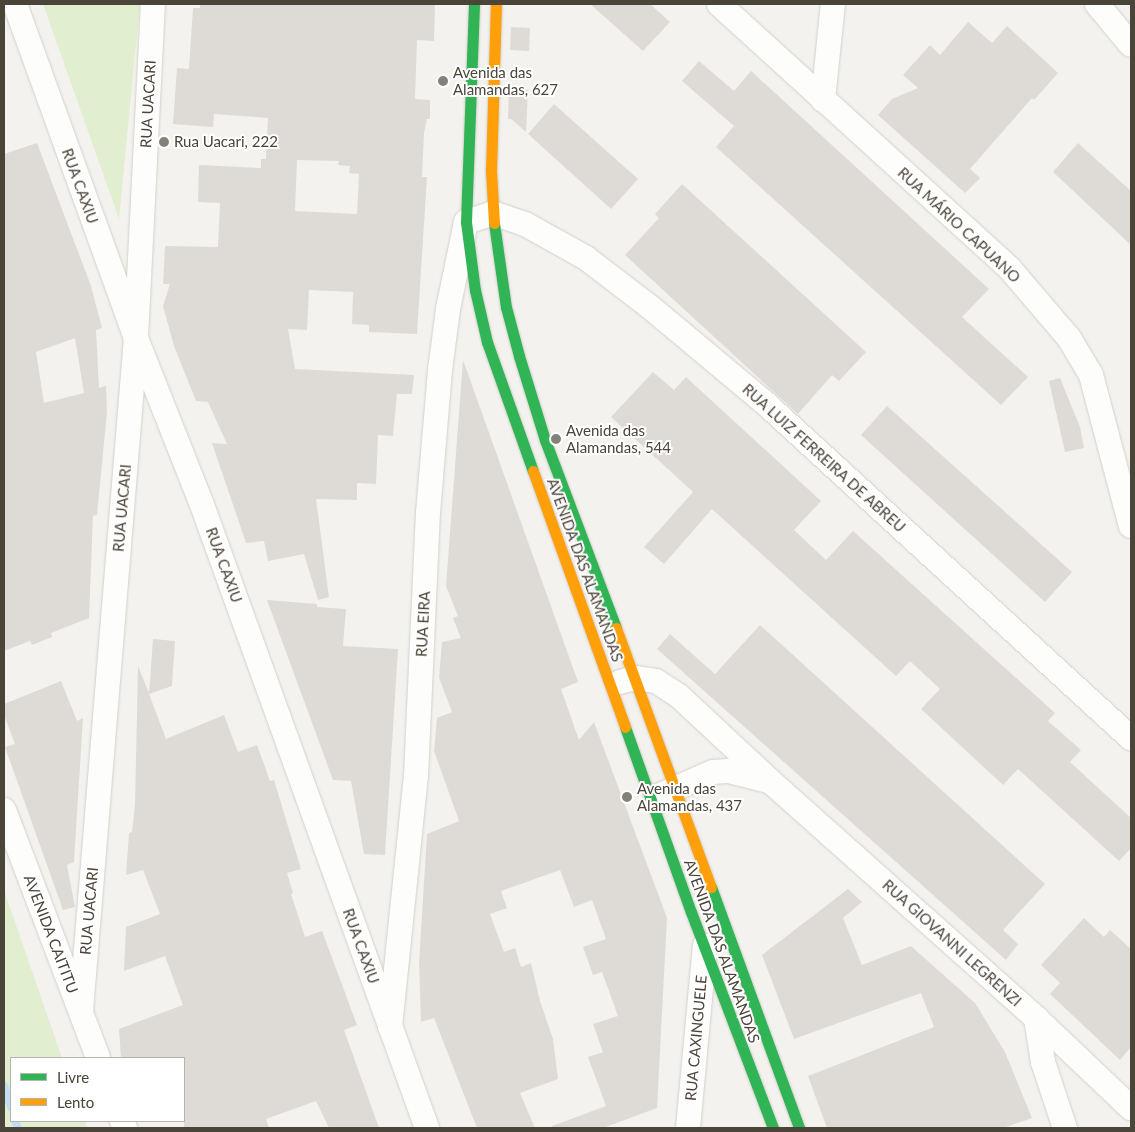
<!DOCTYPE html>
<html>
<head>
<meta charset="utf-8">
<style>
  body { margin:0 }
  #map { position:relative; width:1135px; height:1132px; overflow:hidden; background:#f4f2ee; font-family:Lato,sans-serif }
  div>[style] { position:absolute }
  [style*='--x'] { left:calc(var(--x)*1px); top:calc(var(--y)*1px); width:calc(var(--w)*1px); rotate:calc(var(--a)*1deg) }
  .green>* { inset:0; background:#e1eecf }
  .stream>* { height:8px; margin:-4px; padding:0 4px; transform-origin:4px; border-radius:4px; background:#c0ddf1 }
  .building>* { inset:0; background:#dedbd6 }
  .roads { filter:drop-shadow(0 0 1px #d2d0cb) drop-shadow(0 0 1px #d2d0cb) }
  .street>* { height:24px; margin:-12px; padding:0 12px; transform-origin:12px; border-radius:12px; background:#fdfdfc }
  .fast>* { height:11px; margin:-5.5px; padding:0 5.5px; transform-origin:5.5px; border-radius:5.5px; background:#30b455 }
  .slow>* { height:11px; margin:-5.5px; padding:0 5.5px; transform-origin:5.5px; border-radius:5.5px; background:#ff9f0a }
  .dots>* { width:14px; height:14px; translate:-50% -50%; box-sizing:border-box; border:2px solid #fff; border-radius:50% }
  span { translate:-50% -50%; white-space:nowrap; text-align:center; line-height:1.15; -webkit-text-stroke:4px #fff; paint-order:stroke }
  .poi-label { font-size:15px; color:#4b4439 }
  .left { translate:0 -50%; text-align:left }
  .street-label { font-size:15px; color:#4b4439 }
  .frame { position:absolute; inset:0; border:5px solid #4b4439; pointer-events:none }
  .legend { position:absolute; left:10px; top:1057px; width:175px; height:65px; box-sizing:border-box; background:#fff; border:1px solid #b7b4b0; margin:0; padding:6px 9px; list-style:none; font-size:15px; color:#4b4439 }
  .legend li { display:flex; align-items:center; gap:10px; height:25px }
  .legend b { width:25px; border:1px solid #b7b4b0 }
</style>
</head>
<body>
<div id="map">
  <div class="green">
    <i style="clip-path:polygon(43px 4px,140px 4px,119px 219px)"></i>
    <i style="clip-path:polygon(4px 890px,62px 1058px,11px 1058px,11px 1121px,85px 1121px,87px 1128px,4px 1128px)"></i>
  </div>
  <div class="stream">
    <i style="--x:4;--y:1086;--w:23;--a:72"></i>
    <i style="--x:15;--y:1121;--w:8;--a:67"></i>
  </div>
  <div class="building">
    <i style="clip-path:polygon(evenodd,200px 4px,435px 4px,434px 41px,417px 40px,415px 99px,430px 100px,430px 119px,427px 119px,424px 133px,422px 177px,427px 177px,417px 334px,369px 332px,369px 325px,352px 324px,353px 292px,309px 290px,307px 330px,288px 329px,295px 369px,414px 375px,412px 394px,397px 394px,393px 436px,378px 435px,376px 484px,357px 483px,357px 500px,316px 499px,329px 597px,318px 600px,304px 554px,268px 561px,264px 541px,246px 543px,212px 443px,227px 444px,208px 402px,196px 401px,174px 346px,163px 306px,170px 284px,163px 284px,165px 246px,218px 247px,220px 203px,198px 202px,199px 165px,261px 168px,261px 159px,266px 159px,268px 118px,214px 114px,213px 127px,173px 124px,177px 68px,189px 69px,193px 8px,200px 8px,200px 4px,297px 160px,339px 161px,338px 165px,350px 166px,349px 173px,359px 174px,357px 214px,295px 211px,297px 160px)"></i>
    <i style="clip-path:polygon(590px 4px,650px 4px,670px 22px,643px 51px)"></i>
    <i style="clip-path:polygon(968px 22px,992px 43px,1007px 26px,1058px 73px,1034px 100px,1032px 98px,970px 169px,980px 178px,965px 193px,878px 115px,892px 99px,918px 88px,903px 75px,930px 45px,940px 55px)"></i>
    <i style="clip-path:polygon(511px 27px,530px 28px,529px 51px,510px 50px)"></i>
    <i style="clip-path:polygon(699px 61px,734px 91px,751px 71px,989px 289px,962px 317px,1028px 377px,1001px 405px,716px 147px,734px 126px,682px 81px)"></i>
    <i style="clip-path:polygon(509px 90px,528px 90px,526px 132px,511px 119px,508px 119px)"></i>
    <i style="clip-path:polygon(554px 104px,638px 179px,611px 209px,528px 134px)"></i>
    <i style="clip-path:polygon(evenodd,37px 143px,91px 286px,102px 328px,96px 330px,99px 388px,106px 386px,107px 412px,97px 515px,93px 516px,89px 618px,51px 633px,52px 637px,32px 645px,30px 641px,4px 651px,4px 154px,37px 143px,75px 338px,84px 393px,44px 403px,36px 352px,75px 338px)"></i>
    <i style="clip-path:polygon(1078px 143px,1131px 191px,1131px 245px,1053px 172px)"></i>
    <i style="clip-path:polygon(682px 184px,866px 352px,839px 381px,832px 375px,798px 414px,625px 255px,659px 218px,655px 214px)"></i>
    <i style="clip-path:polygon(463px 360px,578px 682px,561px 689px,579px 740px,594px 722px,667px 918px,657px 1108px,603px 1128px,552px 1128px,552px 1126px,606px 1106px,588px 1057px,603px 1052px,593px 1024px,618px 1016px,602px 972px,593px 975px,583px 947px,606px 939px,592px 900px,574px 907px,560px 870px,501px 891px,507px 908px,490px 914px,504px 952px,515px 948px,521px 967px,531px 963px,540px 1001px,553px 1039px,558px 1079px,520px 1093px,535px 1128px,477px 1128px,434px 1018px,421px 1022px,419px 963px,427px 834px,459px 821px,434px 751px,437px 718px,452px 712px,439px 678px,442px 642px,461px 638px,453px 618px,458px 616px,446px 586px)"></i>
    <i style="clip-path:polygon(653px 372px,674px 390px,686px 377px,821px 501px,794px 530px,826px 560px,853px 531px,1055px 713px,1048px 721px,1081px 750px,1070px 762px,1131px 818px,1131px 848px,1119px 861px,1018px 769px,1003px 785px,921px 709px,940px 689px,910px 661px,896px 676px,712px 509px,664px 564px,644px 547px,693px 492px,611px 417px)"></i>
    <i style="clip-path:polygon(1060px 378px,1080px 427px,1084px 448px,1065px 452px,1049px 381px)"></i>
    <i style="clip-path:polygon(887px 406px,1072px 572px,1045px 602px,861px 435px)"></i>
    <i style="clip-path:polygon(267px 600px,317px 604px,317px 607px,346px 609px,343px 646px,398px 649px,385px 855px,364px 854px,351px 781px,333px 780px)"></i>
    <i style="clip-path:polygon(760px 625px,1045px 884px,1003px 930px,1018px 944px,1006px 960px,657px 649px,670px 634px,715px 674px)"></i>
    <i style="clip-path:polygon(153px 639px,175px 641px,172px 686px,149px 694px,166px 739px,224px 715px,238px 752px,257px 745px,270px 781px,274px 780px,301px 869px,287px 873px,293px 893px,291px 894px,305px 937px,322px 931px,357px 1025px,344px 1030px,379px 1128px,329px 1128px,316px 1101px,266px 1119px,269px 1128px,184px 1128px,184px 1058px,121px 1058px,119px 1029px,183px 1005px,165px 956px,124px 971px,126px 927px,160px 914px,143px 870px,126px 875px,129px 833px,132px 832px,135px 805px,138px 666px,149px 693px)"></i>
    <i style="clip-path:polygon(61px 681px,77px 721px,83px 718px,74px 862px,67px 865px,75px 907px,63px 910px,5px 747px,15px 744px,4px 715px,4px 704px)"></i>
    <i style="clip-path:polygon(848px 889px,862px 902px,843px 918px,862px 965px,911px 946px,948px 979px,975px 1003px,1005px 1052px,1032px 1118px,1003px 1128px,827px 1128px,808px 1076px,934px 1027px,921px 993px,794px 1039px,762px 955px)"></i>
    <i style="clip-path:polygon(1084px 918px,1104px 937px,1110px 930px,1131px 949px,1131px 1047px,1120px 1060px,1050px 994px,1060px 983px,1041px 965px)"></i>
  </div>
  <div class="roads">
    <div class="street">
      <i style="--x:15;--y:4;--w:355;--a:70.1"></i>
      <i style="--x:136;--y:338;--w:176;--a:68.4"></i>
      <i style="--x:201;--y:502;--w:666;--a:70.15"></i>
      <i style="--x:719;--y:4;--w:394;--a:42.3"></i>
      <i style="--x:1010;--y:269;--w:91;--a:49.5"></i>
      <i style="--x:1069;--y:338;--w:43;--a:59.3"></i>
      <i style="--x:1091;--y:375;--w:156;--a:75.2"></i>
      <i style="--x:1097;--y:4;--w:53;--a:50.3"></i>
      <i style="--x:823;--y:100;--w:97;--a:-84.1"></i>
      <i style="--x:620;--y:682;--w:16;--a:-15"></i>
      <i style="--x:635;--y:678;--w:21;--a:8"></i>
      <i style="--x:656;--y:681;--w:27;--a:33"></i>
      <i style="--x:679;--y:696;--w:125;--a:43"></i>
      <i style="--x:770;--y:781;--w:356;--a:41.7"></i>
      <i style="--x:1036;--y:1018;--w:131;--a:43.5"></i>
      <i style="--x:658;--y:796;--w:60;--a:-23.6"></i>
      <i style="--x:713;--y:772;--w:16;--a:-4"></i>
      <i style="--x:729;--y:771;--w:40;--a:14.4"></i>
      <i style="--x:4;--y:810;--w:265;--a:69.2"></i>
      <i style="--x:81;--y:1011;--w:675;--a:-85.33"></i>
      <i style="--x:136;--y:338;--w:334;--a:-87.1"></i>
      <i style="--x:1036;--y:1018;--w:45;--a:81"></i>
      <i style="--x:1043;--y:1062;--w:70;--a:71.6"></i>
      <i style="--x:390;--y:1027;--w:252;--a:-84.1"></i>
      <i style="--x:416;--y:776;--w:263;--a:-87.4"></i>
      <i style="--x:428;--y:513;--w:144;--a:-85.2"></i>
      <i style="--x:440;--y:370;--w:62;--a:-82.5"></i>
      <i style="--x:448;--y:309;--w:89;--a:-78.3"></i>
      <i style="--x:466;--y:222;--w:28;--a:-18"></i>
      <i style="--x:493;--y:213;--w:34;--a:19"></i>
      <i style="--x:525;--y:224;--w:70;--a:29.1"></i>
      <i style="--x:586;--y:258;--w:81;--a:37.4"></i>
      <i style="--x:650;--y:307;--w:148;--a:39.8"></i>
      <i style="--x:764;--y:402;--w:498;--a:42.5"></i>
      <i style="--x:122;--y:1121;--w:8;--a:67"></i>
      <i style="--x:688;--y:1128;--w:183;--a:-84.7"></i>
    </div>
    <div class="fast">
      <i style="--x:474;--y:4;--w:218;--a:92.1"></i>
      <i style="--x:466;--y:222;--w:69;--a:82.5"></i>
      <i style="--x:475;--y:290;--w:53;--a:77"></i>
      <i style="--x:487;--y:342;--w:137;--a:70.4"></i>
      <i style="--x:494;--y:223;--w:85;--a:81.9"></i>
      <i style="--x:506;--y:307;--w:51;--a:75.1"></i>
      <i style="--x:519;--y:356;--w:88;--a:72.8"></i>
      <i style="--x:545;--y:440;--w:201;--a:69.3"></i>
      <i style="--x:625;--y:727;--w:196;--a:70.4"></i>
      <i style="--x:691;--y:912;--w:231;--a:69.2"></i>
      <i style="--x:711;--y:887;--w:257;--a:69.9"></i>
    </div>
    <div class="slow">
      <i style="--x:494;--y:223;--w:52;--a:-93.3"></i>
      <i style="--x:491;--y:171;--w:167;--a:-88.3"></i>
      <i style="--x:533;--y:471;--w:272;--a:70.2"></i>
      <i style="--x:616;--y:628;--w:276;--a:69.9"></i>
    </div>
  </div>
  <div class="dots">
    <i style="left:443px;top:81px;background:#868178"></i>
    <i style="left:164px;top:142px;background:#868178"></i>
    <i style="left:556px;top:439px;background:#868178"></i>
    <i style="left:627px;top:797px;background:#868178"></i>
  </div>
  <div class="poi-label">
    <span class="left" style="left:453px;top:81px">Avenida das<br>Alamandas, 627</span>
    <span class="left" style="left:174px;top:142px">Rua Uacari, 222</span>
    <span class="left" style="left:566px;top:439px">Avenida das<br>Alamandas, 544</span>
    <span class="left" style="left:637px;top:797px">Avenida das<br>Alamandas, 437</span>
  </div>
  <div class="street-label">
    <span style="left:148px;top:104px;rotate:-87deg">RUA UACARI</span>
    <span style="left:80px;top:186px;rotate:70deg">RUA CAXIU</span>
    <span style="left:959px;top:225px;rotate:43deg">RUA MÁRIO CAPUANO</span>
    <span style="left:824px;top:458px;rotate:42deg">RUA LUIZ FERREIRA DE ABREU</span>
    <span style="left:122px;top:508px;rotate:-85deg">RUA UACARI</span>
    <span style="left:224px;top:565px;rotate:70deg">RUA CAXIU</span>
    <span style="left:585px;top:570px;rotate:70deg">AVENIDA DAS ALAMANDAS</span>
    <span style="left:423px;top:624px;rotate:-87deg">RUA EIRA</span>
    <span style="left:89px;top:911px;rotate:-85deg">RUA UACARI</span>
    <span style="left:51px;top:934px;rotate:69deg">AVENIDA CAITITU</span>
    <span style="left:952px;top:943px;rotate:42deg">RUA GIOVANNI LEGRENZI</span>
    <span style="left:361px;top:946px;rotate:70deg">RUA CAXIU</span>
    <span style="left:722px;top:951px;rotate:70deg">AVENIDA DAS ALAMANDAS</span>
    <span style="left:696px;top:1038px;rotate:-85deg">RUA CAXINGUELE</span>
  </div>
  <div class="frame"></div>
  <ul class="legend">
  <li><b style="height:6px;background:#30b455"></b>Livre</li>
  <li><b style="height:6px;background:#ff9f0a"></b>Lento</li>
  </ul>
</div>
</body>
</html>
